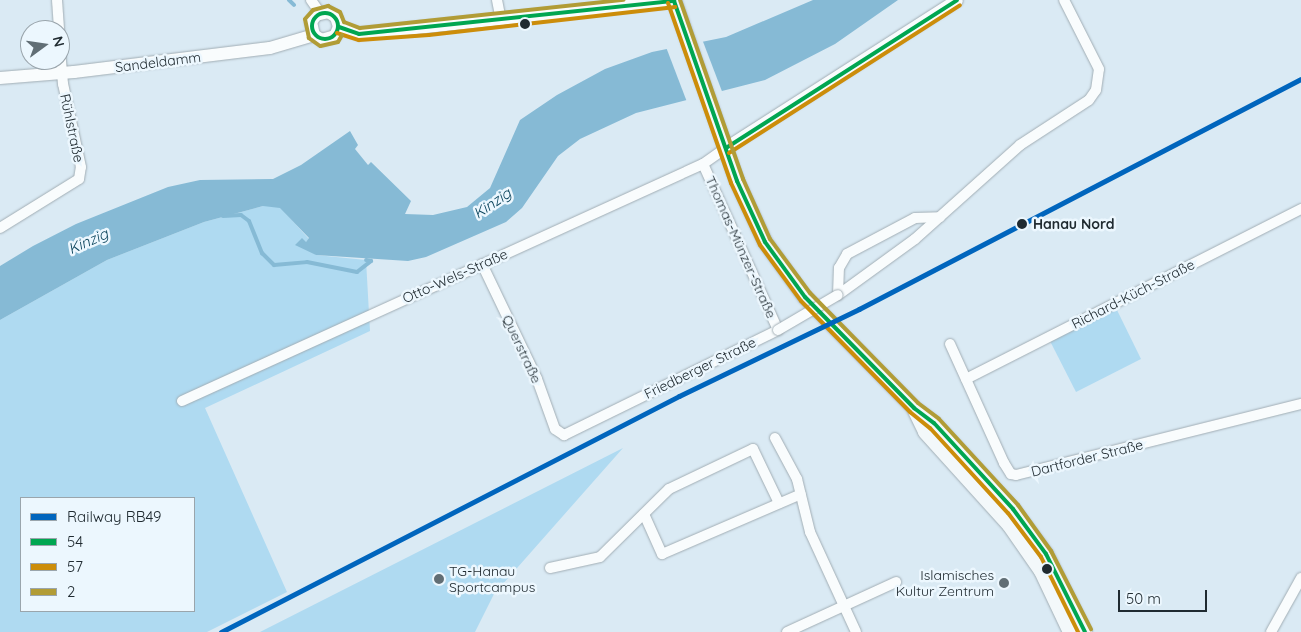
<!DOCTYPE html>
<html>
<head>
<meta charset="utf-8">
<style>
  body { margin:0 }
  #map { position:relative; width:1301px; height:632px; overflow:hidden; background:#daeaf4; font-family:Quicksand,sans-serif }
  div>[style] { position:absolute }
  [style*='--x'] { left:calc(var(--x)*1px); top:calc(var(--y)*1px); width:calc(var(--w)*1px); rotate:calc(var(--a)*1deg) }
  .green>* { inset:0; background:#afdaf1 }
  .water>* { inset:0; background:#86bad5 }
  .pier>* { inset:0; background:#daeaf4 }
  .stream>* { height:4px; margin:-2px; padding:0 2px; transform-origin:2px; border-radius:2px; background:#86bad5 }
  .roads { filter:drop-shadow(0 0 1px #a1adb4) drop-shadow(0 0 1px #a1adb4) }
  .minor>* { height:10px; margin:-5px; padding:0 5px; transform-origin:5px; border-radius:5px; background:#f9fcfd }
  .tertiary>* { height:12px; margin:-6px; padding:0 6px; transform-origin:6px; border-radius:6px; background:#f9fcfd }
  .secondary>* { height:14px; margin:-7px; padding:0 7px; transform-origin:7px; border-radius:7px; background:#f3f8fa }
  .bridges { filter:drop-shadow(0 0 1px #a1adb4) drop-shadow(0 0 1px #a1adb4) }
  .minor-bridge>* { height:10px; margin:-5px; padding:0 5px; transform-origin:5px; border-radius:5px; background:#f9fcfd }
  .bus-1>* { height:4px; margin:-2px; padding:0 2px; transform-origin:2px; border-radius:2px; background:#00a651 }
  .bus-1>.ring { margin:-2px; padding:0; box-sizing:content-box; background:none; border:4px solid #00a651; border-radius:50% }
  .bus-2>* { height:4px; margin:-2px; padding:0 2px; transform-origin:2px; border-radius:2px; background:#cc8d0a }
  .bus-3>* { height:4px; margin:-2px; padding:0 2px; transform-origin:2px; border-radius:2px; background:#b19c36 }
  .rail-1>* { height:5px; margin:-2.5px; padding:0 2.5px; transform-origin:2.5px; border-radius:2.5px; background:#0065bd }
  .dots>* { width:14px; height:14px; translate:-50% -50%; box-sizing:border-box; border:2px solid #ecf7fe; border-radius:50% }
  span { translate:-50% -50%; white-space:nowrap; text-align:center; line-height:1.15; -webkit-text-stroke:5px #ecf7fe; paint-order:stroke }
  .street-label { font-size:14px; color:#202b31 }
  .stop-label { font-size:14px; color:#202b31; font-weight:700 }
  .left { translate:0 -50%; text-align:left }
  .poi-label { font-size:14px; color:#202b31 }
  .right { translate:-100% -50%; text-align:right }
  .water-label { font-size:15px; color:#09435b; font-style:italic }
  .legend { position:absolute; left:20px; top:497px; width:175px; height:115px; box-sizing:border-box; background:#ecf7fe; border:1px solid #9aa5ac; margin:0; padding:6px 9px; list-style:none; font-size:15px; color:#202b31 }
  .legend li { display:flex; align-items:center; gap:10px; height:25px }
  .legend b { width:25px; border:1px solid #9aa5ac }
  .north { position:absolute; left:20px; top:20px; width:50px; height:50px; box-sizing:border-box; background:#ecf7fe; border:1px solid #9aa5ac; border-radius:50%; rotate:76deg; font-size:14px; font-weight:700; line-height:20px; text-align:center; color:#202b31 }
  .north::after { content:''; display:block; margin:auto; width:18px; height:22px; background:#616e75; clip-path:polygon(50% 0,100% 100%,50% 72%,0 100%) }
  .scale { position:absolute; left:1118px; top:590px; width:89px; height:22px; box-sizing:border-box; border:2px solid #202b31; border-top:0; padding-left:6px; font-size:15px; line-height:18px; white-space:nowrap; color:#202b31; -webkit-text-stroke:4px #ecf7fe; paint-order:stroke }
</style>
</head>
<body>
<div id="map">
  <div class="green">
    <i style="clip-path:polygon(evenodd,278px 205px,309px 239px,306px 242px,316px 255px,366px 260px,370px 331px,205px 408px,287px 592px,207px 632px,0 632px,0 320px,107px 260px,204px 222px,263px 206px,278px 205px,21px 498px,194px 498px,194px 611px,21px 611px,21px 498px)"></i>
    <i style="clip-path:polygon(1116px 308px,1141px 359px,1076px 392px,1050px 341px)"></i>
    <i style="clip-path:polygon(623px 448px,494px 594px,475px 632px,260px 632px)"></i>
  </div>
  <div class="water">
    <i style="clip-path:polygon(813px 0,898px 0,835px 44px,765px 80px,636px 113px,580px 139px,558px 156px,522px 208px,506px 222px,426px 257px,408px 261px,316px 255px,295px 245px,302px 238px,306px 242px,309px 238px,280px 208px,263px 206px,204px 222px,107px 260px,0 320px,0 266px,33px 246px,76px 224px,168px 187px,200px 180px,273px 179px,301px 165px,350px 131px,358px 145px,355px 149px,368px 165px,371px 162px,411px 201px,405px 214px,433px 215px,467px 207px,490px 188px,520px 120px,557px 95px,605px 69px,652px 52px,726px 37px)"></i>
  </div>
  <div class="pier">
    <i style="clip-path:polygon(702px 39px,723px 94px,687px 102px,666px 47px)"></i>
  </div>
  <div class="stream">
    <i style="--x:289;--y:0;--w:7;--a:45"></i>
    <i style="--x:223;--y:216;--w:18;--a:-3"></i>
    <i style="--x:241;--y:215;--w:10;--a:37"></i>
    <i style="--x:249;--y:221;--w:35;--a:68"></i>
    <i style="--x:262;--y:253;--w:17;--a:45"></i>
    <i style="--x:274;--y:265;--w:33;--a:-5"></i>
    <i style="--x:307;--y:262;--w:51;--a:11.3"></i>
    <i style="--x:357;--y:272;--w:18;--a:-38"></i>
    <i style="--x:371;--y:261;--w:5;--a:-169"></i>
  </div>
  <div class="roads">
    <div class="minor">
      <i style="--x:57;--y:0;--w:30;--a:86"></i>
      <i style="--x:311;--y:0;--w:16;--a:55"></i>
      <i style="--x:497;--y:0;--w:21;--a:79"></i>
      <i style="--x:0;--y:228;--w:93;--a:-31.8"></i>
      <i style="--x:79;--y:179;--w:12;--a:-81"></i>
      <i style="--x:81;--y:167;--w:85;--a:-102.2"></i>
      <i style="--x:63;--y:84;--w:33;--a:-95"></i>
      <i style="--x:482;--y:264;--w:127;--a:64.4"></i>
      <i style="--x:537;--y:379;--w:53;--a:70.2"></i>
      <i style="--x:555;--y:429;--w:11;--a:34"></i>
      <i style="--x:564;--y:435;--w:238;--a:-26.1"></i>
      <i style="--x:778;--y:330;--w:182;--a:-114.3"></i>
      <i style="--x:838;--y:295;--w:95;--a:-36"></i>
      <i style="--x:915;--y:239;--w:141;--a:-41.8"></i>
      <i style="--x:1020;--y:145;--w:82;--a:-33.1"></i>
      <i style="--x:1089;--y:100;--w:12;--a:-55"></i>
      <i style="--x:1096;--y:90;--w:21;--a:-82"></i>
      <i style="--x:1099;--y:69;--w:77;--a:-116.9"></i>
      <i style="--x:838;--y:295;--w:27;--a:-88"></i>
      <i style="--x:839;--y:268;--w:16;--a:-60"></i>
      <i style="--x:847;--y:254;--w:77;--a:-27.9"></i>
      <i style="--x:915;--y:218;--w:25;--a:-2"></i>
      <i style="--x:950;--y:344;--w:131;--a:65.6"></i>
      <i style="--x:1004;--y:463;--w:13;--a:58"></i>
      <i style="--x:1011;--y:474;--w:5;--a:11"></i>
      <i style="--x:1016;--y:475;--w:294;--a:-14"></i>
      <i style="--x:966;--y:379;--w:376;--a:-26.9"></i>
      <i style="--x:182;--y:401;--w:572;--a:-24.46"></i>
      <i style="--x:703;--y:164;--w:28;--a:-35"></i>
      <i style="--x:775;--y:438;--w:47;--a:61.8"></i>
      <i style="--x:797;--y:479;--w:55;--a:76.2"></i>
      <i style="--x:810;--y:532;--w:110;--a:65.3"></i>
      <i style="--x:644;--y:514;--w:44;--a:65.8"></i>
      <i style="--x:662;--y:554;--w:151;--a:-23.3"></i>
      <i style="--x:550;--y:568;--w:51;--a:-12.4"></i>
      <i style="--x:600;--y:557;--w:97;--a:-44.6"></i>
      <i style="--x:669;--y:489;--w:93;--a:-25.5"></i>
      <i style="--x:753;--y:449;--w:60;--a:64.3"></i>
      <i style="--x:787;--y:632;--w:120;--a:-24.6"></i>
      <i style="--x:1271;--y:632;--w:62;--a:-60.9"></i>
    </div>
    <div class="tertiary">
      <i style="--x:339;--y:27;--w:10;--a:114"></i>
      <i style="--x:335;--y:36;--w:14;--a:163"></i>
      <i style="--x:322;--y:40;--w:9;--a:-148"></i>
      <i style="--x:314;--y:35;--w:13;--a:-103"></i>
      <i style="--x:311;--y:22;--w:9;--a:-54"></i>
      <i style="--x:316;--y:15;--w:12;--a:-14"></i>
      <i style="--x:328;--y:12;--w:9;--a:32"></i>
      <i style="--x:336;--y:17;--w:10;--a:73"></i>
      <i style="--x:339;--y:27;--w:21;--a:19"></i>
      <i style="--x:359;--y:34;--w:317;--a:-6"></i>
      <i style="--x:0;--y:78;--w:74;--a:-4.6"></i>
      <i style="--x:74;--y:72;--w:197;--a:-7"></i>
      <i style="--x:270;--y:48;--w:46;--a:-16.5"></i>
      <i style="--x:726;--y:148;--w:274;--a:-32.6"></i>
    </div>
    <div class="secondary">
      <i style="--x:674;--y:0;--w:192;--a:70.8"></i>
      <i style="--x:737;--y:181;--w:67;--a:65.3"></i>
      <i style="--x:765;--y:242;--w:68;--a:54"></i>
      <i style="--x:805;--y:297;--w:156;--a:45.5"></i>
      <i style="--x:914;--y:408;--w:25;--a:37"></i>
      <i style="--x:934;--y:423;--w:117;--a:47.4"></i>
      <i style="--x:1013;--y:509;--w:56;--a:53.7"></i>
      <i style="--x:1046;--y:554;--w:87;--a:63.4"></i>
      <i style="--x:914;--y:409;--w:25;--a:64"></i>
      <i style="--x:925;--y:432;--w:125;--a:47.9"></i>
      <i style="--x:1009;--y:525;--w:56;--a:55.2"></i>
      <i style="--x:1041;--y:571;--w:68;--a:64.6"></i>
    </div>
  </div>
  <div class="bridges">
    <div class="minor-bridge">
      <i style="--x:778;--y:330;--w:69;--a:-30.3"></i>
    </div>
  </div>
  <div class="bus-1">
    <i style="--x:674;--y:1;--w:191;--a:70.7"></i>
    <i style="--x:737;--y:181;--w:67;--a:65.3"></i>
    <i style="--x:765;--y:242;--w:68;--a:54"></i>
    <i style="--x:805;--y:297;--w:156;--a:45.5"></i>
    <i style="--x:914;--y:408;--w:25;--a:37"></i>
    <i style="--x:934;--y:423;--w:117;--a:47.4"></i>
    <i style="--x:1013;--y:509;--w:56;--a:53.7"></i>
    <i style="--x:1046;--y:554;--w:87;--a:63.4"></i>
    <i class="ring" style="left:312px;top:13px;width:22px;height:22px"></i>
    <i style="--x:339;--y:27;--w:21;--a:19"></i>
    <i style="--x:359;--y:34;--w:317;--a:-6"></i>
    <i style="--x:726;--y:148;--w:274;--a:-32.6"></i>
  </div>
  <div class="bus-2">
    <i style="--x:668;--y:3;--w:191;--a:70.7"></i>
    <i style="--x:731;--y:183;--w:68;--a:64.9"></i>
    <i style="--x:760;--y:245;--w:69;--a:53.8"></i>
    <i style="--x:801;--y:301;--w:156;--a:45.5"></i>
    <i style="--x:910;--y:412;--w:26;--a:39"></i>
    <i style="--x:930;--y:428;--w:115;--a:47.5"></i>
    <i style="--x:1008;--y:513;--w:55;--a:53.1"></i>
    <i style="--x:1041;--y:557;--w:84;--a:63.7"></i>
    <i style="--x:337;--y:33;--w:23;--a:18"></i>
    <i style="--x:359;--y:40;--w:70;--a:-4.1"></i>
    <i style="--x:429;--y:35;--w:248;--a:-6.5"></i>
    <i style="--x:729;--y:153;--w:274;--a:-32.6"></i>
  </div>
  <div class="bus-3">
    <i style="--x:680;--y:0;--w:190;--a:70.6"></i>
    <i style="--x:743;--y:179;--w:66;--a:65.8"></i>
    <i style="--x:770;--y:239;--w:67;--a:53.5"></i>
    <i style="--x:810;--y:293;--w:154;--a:45.5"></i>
    <i style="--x:918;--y:403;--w:26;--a:37"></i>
    <i style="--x:939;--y:419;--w:117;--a:47.4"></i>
    <i style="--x:1018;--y:505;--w:57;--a:54.3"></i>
    <i style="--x:1051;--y:551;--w:88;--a:62.9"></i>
    <i style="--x:342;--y:35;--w:8;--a:120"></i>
    <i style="--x:338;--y:42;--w:18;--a:167"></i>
    <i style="--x:320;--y:46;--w:14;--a:-144"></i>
    <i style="--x:309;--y:38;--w:19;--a:-102"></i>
    <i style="--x:305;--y:19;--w:12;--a:-48"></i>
    <i style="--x:313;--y:10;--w:16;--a:-15"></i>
    <i style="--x:328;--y:6;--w:13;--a:27"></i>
    <i style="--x:340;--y:12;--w:11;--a:68"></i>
    <i style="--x:344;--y:22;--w:17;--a:21"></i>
    <i style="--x:360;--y:28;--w:265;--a:-6.1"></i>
  </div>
  <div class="rail-1">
    <i style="--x:221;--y:632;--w:515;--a:-27.26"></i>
    <i style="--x:679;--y:396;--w:200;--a:-25.8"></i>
    <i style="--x:859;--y:309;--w:498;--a:-27.5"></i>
  </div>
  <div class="dots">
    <i style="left:525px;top:24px;background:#202b31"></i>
    <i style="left:1022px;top:224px;background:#202b31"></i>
    <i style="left:1047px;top:569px;background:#202b31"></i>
    <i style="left:439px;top:579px;background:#616e75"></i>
    <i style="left:1004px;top:583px;background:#616e75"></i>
  </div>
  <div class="street-label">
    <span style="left:158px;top:62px;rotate:-7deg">Sandeldamm</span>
    <span style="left:72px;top:128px;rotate:78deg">Rühlstraße</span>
    <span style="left:741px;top:247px;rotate:66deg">Thomas-Münzer-Straße</span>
    <span style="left:455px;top:276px;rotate:-24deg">Otto-Wels-Straße</span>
    <span style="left:1133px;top:294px;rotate:-27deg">Richard-Küch-Straße</span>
    <span style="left:522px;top:349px;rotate:65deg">Querstraße</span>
    <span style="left:700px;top:368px;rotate:-26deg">Friedberger Straße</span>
    <span style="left:1087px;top:458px;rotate:-14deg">Dartforder Straße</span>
  </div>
  <div class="stop-label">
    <span class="left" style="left:1033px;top:224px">Hanau Nord</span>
  </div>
  <div class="poi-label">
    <span class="left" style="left:449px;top:579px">TG-Hanau<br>Sportcampus</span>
    <span class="right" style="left:994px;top:583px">Islamisches<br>Kultur Zentrum</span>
  </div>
  <div class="water-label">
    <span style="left:492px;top:203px;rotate:-34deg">Kinzig</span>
    <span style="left:88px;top:241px;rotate:-24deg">Kinzig</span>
  </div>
  <ul class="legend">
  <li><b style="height:6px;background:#0065bd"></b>Railway RB49</li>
  <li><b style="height:6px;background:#00a651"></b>54</li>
  <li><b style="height:6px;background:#cc8d0a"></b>57</li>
  <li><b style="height:6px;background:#b19c36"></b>2</li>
  </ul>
  <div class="north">N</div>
  <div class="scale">50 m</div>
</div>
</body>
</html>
